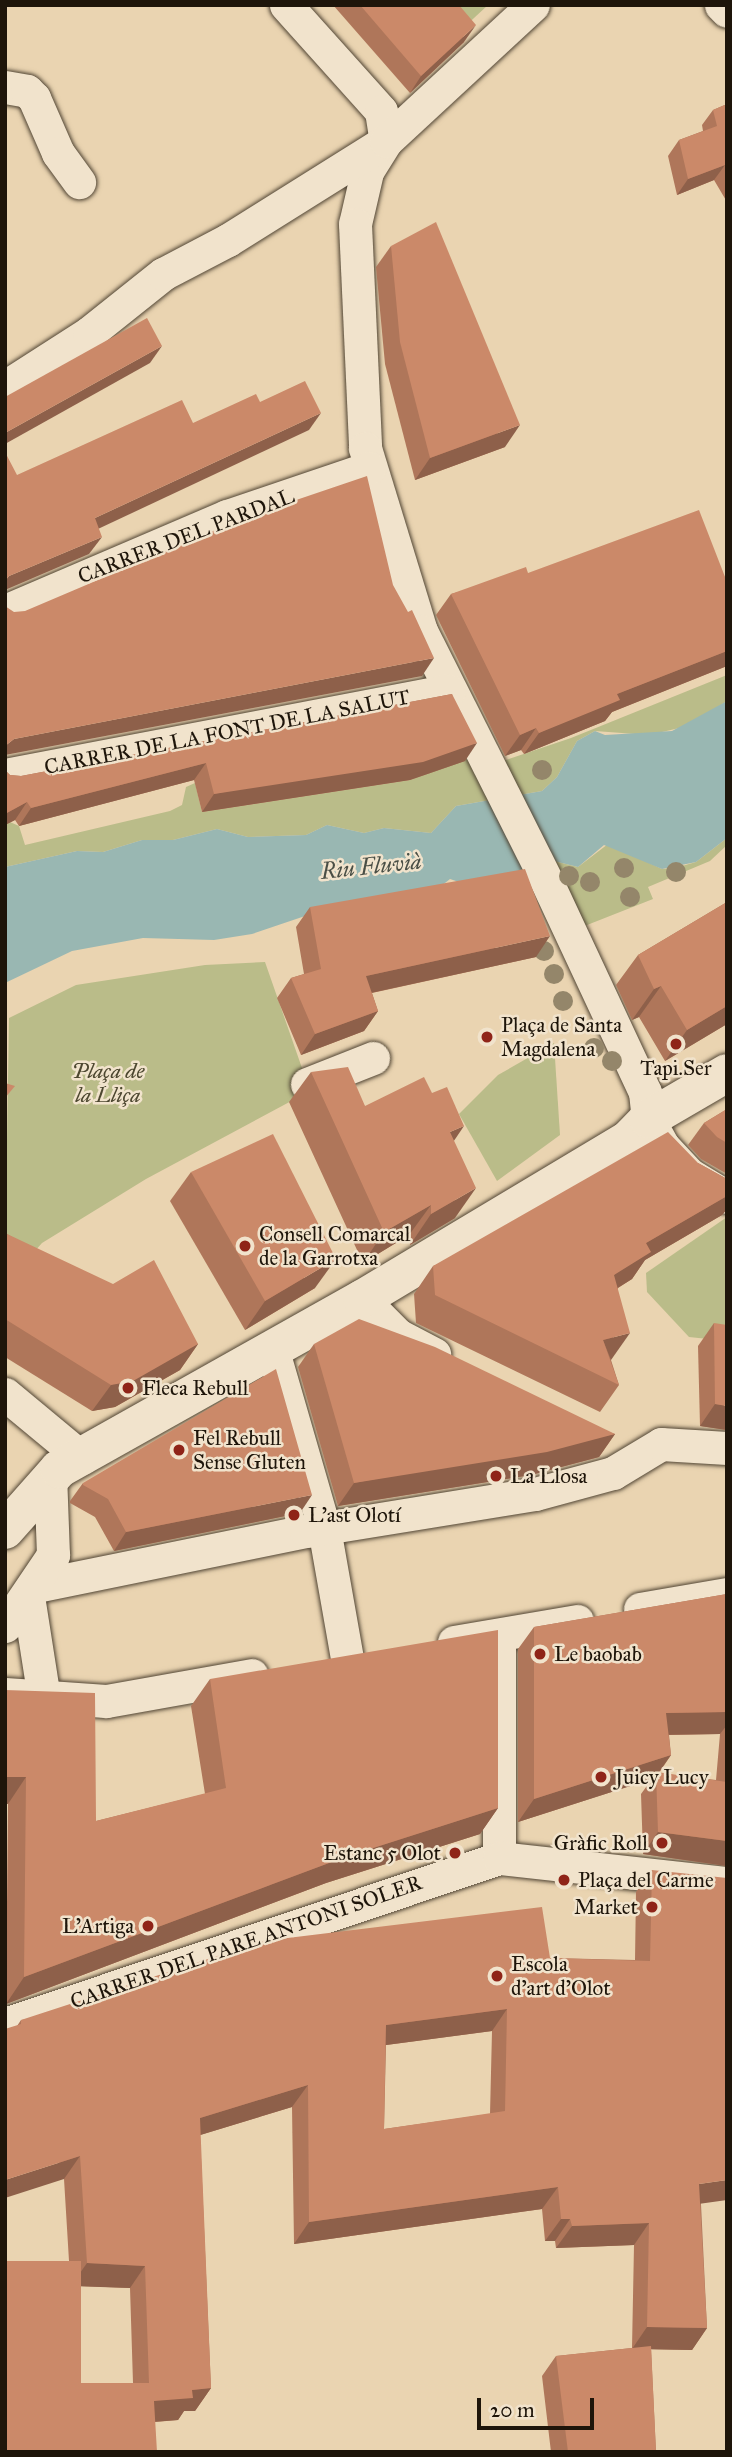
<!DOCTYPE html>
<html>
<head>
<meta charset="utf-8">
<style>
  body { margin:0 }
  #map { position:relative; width:732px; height:2457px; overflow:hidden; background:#ead4b1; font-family:"IM FELL Great Primer",serif }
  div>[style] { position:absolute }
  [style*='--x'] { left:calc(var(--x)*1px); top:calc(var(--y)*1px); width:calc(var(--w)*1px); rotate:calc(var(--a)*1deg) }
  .green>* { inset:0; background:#babc89 }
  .water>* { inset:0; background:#99b7b2 }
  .roads { filter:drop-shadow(0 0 2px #514534) drop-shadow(0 0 2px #514534) }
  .street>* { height:33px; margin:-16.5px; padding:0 16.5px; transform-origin:16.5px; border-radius:16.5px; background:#f1e3cc }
  .secondary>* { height:38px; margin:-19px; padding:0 19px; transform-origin:19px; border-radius:19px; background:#f1e3cc }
  .trees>* { width:20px; height:20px; margin:-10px; border-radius:50%; background:#94866a }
  .wall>* { inset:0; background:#af765a }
  .shaded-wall>* { inset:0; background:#8e604a }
  .building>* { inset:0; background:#cb8969 }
  .dots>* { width:19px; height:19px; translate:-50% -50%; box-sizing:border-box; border:4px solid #f1e3cc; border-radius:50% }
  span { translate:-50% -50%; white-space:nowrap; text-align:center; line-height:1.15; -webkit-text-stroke:5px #f1e3cc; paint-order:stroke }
  .street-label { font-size:21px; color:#1e150a }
  .poi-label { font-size:21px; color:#1e150a }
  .left { translate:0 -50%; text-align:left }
  .right { translate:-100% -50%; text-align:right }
  .park-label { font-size:21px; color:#4d4730; font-style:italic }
  .water-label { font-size:23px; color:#494e45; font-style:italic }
  .frame { position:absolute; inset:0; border:7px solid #1e150a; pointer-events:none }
  .scale { position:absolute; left:477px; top:2398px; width:117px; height:32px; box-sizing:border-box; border:4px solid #1e150a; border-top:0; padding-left:9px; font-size:21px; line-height:24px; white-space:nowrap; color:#1e150a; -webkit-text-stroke:5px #f1e3cc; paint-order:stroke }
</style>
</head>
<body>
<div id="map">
  <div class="green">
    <i style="clip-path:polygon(436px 5px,488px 5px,460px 31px)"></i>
    <i style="clip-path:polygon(727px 675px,727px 701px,688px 726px,649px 735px,595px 731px,577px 741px,557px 777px,542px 791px,456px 806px,431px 833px,384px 828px,364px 833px,327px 825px,306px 835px,248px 837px,217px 829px,173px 840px,142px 840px,103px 852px,77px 851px,5px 867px,5px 825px,10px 822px,19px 826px,25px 845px,170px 811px,182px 805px,186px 787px,195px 783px,202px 812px,410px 780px,468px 759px,506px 760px,571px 738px)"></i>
    <i style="clip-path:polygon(727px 838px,727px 845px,710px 861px,648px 887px,653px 899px,582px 927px,550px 860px,578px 867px,608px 844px,662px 869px,675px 868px,696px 862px)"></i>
    <i style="clip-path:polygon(265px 962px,310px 1091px,146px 1179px,42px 1243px,19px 1269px,5px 1263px,9px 1018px,76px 985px,205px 965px)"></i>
    <i style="clip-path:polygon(554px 1043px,560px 1135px,497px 1181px,459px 1114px,498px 1075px)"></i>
    <i style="clip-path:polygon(727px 1217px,727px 1341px,689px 1337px,647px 1292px,646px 1273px)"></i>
  </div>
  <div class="water">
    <i style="clip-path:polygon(727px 701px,727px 838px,696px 862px,662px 869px,604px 845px,578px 867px,550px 860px,523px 868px,515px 875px,465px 884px,450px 879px,440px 887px,311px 914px,252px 934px,214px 940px,143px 938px,72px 951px,5px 983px,5px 867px,77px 851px,103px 852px,142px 840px,173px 840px,217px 829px,248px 837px,306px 835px,327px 825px,364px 833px,384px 828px,431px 833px,456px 806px,542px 791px,557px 777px,577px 741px,595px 731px,605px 735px,672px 731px)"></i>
  </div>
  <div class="roads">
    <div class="street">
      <i style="--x:286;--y:5;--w:142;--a:48.1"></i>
      <i style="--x:381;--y:111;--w:30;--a:81"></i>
      <i style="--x:386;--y:141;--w:36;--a:122"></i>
      <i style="--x:367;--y:172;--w:53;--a:103"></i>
      <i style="--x:355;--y:224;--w:224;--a:87.4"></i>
      <i style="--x:365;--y:448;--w:191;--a:73"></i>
      <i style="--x:421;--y:631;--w:279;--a:63.3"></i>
      <i style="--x:546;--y:880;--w:234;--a:65"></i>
      <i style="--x:645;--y:1092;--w:27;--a:84"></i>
      <i style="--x:648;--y:1119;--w:31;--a:61"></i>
      <i style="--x:663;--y:1146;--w:38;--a:47"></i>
      <i style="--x:689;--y:1174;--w:44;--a:31.2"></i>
      <i style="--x:721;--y:5;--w:8;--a:45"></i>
      <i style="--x:5;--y:87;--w:22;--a:10"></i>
      <i style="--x:27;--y:91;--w:10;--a:45"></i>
      <i style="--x:34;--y:98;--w:60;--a:66.4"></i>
      <i style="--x:58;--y:153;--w:36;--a:54"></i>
      <i style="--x:5;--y:387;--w:100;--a:-32.7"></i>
      <i style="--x:89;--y:333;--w:95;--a:-38.6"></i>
      <i style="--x:163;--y:274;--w:73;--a:-27.6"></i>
      <i style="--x:228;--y:240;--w:186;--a:-32.1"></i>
      <i style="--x:386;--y:141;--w:200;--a:-42.8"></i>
      <i style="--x:5;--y:611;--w:241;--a:-23.2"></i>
      <i style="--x:227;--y:516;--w:150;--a:-18.7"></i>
      <i style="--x:5;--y:775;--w:452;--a:-10.8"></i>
      <i style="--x:307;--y:1084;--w:71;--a:-21.5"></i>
      <i style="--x:362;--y:1299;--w:51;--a:45"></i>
      <i style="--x:398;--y:1335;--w:41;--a:27.8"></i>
      <i style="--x:273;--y:1351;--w:184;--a:73.9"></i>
      <i style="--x:324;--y:1528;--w:132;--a:80"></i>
      <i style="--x:5;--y:1394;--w:100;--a:39.7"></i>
      <i style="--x:36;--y:1586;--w:276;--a:-11.5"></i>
      <i style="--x:306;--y:1531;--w:232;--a:-9.2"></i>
      <i style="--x:535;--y:1494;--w:81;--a:-15.1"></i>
      <i style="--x:613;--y:1473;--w:56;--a:-31.1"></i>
      <i style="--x:661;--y:1444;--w:66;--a:3.5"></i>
      <i style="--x:28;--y:1596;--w:103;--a:81.1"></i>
      <i style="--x:640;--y:1609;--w:88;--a:-9.8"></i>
      <i style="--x:5;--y:1626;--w:86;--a:-55.9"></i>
      <i style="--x:53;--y:1555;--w:80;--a:-92.1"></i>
      <i style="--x:499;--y:1635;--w:223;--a:90"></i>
      <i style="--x:454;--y:1642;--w:125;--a:-9.7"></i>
      <i style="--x:5;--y:1694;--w:101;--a:4"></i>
      <i style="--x:106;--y:1701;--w:148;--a:-10.1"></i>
      <i style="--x:5;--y:2024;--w:521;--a:-18.57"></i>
      <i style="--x:499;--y:1858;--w:229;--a:6.3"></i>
    </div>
    <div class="secondary">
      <i style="--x:5;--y:1530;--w:81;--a:-48.5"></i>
      <i style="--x:59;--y:1469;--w:347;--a:-29.3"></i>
      <i style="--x:362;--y:1299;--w:310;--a:-30.9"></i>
      <i style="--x:628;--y:1140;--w:29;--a:-46"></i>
      <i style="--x:648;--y:1119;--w:91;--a:-30.2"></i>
    </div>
  </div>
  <div class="trees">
    <i style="left:542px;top:770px"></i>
    <i style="left:624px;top:868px"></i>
    <i style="left:676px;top:872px"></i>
    <i style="left:569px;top:876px"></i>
    <i style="left:590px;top:882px"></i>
    <i style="left:630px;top:897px"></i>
    <i style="left:544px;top:951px"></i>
    <i style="left:554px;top:974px"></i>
    <i style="left:563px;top:1001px"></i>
    <i style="left:594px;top:1048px"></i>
    <i style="left:612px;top:1061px"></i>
  </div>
  <div class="wall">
    <i style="clip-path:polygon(333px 5px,459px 5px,464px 42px,410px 93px)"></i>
    <i style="clip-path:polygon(727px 104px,727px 202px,714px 180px,677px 195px,668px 156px,679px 140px,703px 131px,702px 125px,713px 110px)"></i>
    <i style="clip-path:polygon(391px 246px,505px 447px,415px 480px,385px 364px,376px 267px)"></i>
    <i style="clip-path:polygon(528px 573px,727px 582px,727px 666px,612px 712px,605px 721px,524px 754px,521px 750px,505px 756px,436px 615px,451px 594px)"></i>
    <i style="clip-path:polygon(452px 694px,465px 761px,410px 780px,202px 812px,194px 780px,19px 826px,15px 820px,5px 825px,5px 770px,10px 775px,21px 776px)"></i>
    <i style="clip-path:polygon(727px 902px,727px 1024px,665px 1061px,639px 1017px,632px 1020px,616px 985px,638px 955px)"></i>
    <i style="clip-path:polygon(310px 907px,536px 957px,372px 993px,378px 1011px,364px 1031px,301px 1055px,277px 998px,291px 978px,304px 974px,296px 927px)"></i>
    <i style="clip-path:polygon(311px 1072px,365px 1106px,454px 1141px,455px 1218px,410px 1245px,409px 1235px,363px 1263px,289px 1102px)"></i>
    <i style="clip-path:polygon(727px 1109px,727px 1174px,701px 1159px,688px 1145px,704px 1123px)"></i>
    <i style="clip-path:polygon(698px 1163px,727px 1179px,727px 1209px,722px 1215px,645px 1260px,632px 1279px,618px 1288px,611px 1360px,619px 1385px,600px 1412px,416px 1323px,414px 1294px,433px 1266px)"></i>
    <i style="clip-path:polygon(191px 1172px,315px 1288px,245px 1330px,170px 1201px)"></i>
    <i style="clip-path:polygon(5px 1233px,198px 1344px,180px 1370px,115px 1407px,92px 1411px,5px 1357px)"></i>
    <i style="clip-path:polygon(714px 1323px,727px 1430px,700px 1426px,698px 1346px)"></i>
    <i style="clip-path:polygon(314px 1344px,615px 1434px,599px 1457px,531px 1475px,338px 1506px,298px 1367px)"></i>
    <i style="clip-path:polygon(83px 1483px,300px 1513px,114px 1551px,95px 1517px,70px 1503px,70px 1501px)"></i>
    <i style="clip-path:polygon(evenodd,727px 1594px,727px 1866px,643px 1854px,641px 1794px,652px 1779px,518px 1822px,518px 1649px,534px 1627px,727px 1594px,720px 1734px,716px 1780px,659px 1773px,671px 1755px,669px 1735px,720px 1734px)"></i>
    <i style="clip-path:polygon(210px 1679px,498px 1808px,480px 1834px,326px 1883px,6px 2004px,8px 1804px,5px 1690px,96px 1821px,205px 1794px,191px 1706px)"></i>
    <i style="clip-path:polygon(evenodd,652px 1870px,701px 2204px,707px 2328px,692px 2350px,651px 2349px,656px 2452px,551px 2452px,542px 2376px,556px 2356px,632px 2348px,634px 2245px,556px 2248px,555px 2241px,545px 2241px,542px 2209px,294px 2244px,292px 2107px,200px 2135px,211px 2388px,195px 2411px,184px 2411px,178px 2420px,155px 2422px,5px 2452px,69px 2261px,64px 2179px,17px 2026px,21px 2020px,550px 1958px,635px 1960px,636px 1892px,652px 1870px,492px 2031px,490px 2114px,384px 2129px,386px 2045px,492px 2031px,652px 1870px,81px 2286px,130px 2288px,133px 2383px,81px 2383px,81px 2286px)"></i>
  </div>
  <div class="shaded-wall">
    <i style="clip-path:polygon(476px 25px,464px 42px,410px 93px,421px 76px)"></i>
    <i style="clip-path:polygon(725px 165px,714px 180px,677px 195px,688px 179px)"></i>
    <i style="clip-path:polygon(162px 346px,150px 363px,5px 444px,5px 433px)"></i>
    <i style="clip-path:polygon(321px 413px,309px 430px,83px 536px,95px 518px)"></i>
    <i style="clip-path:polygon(520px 425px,505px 447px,415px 480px,430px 458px)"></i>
    <i style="clip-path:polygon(102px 537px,89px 554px,5px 590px,5px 581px,9px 576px)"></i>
    <i style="clip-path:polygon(727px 651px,727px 666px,612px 712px,605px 721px,524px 754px,539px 733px,617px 694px)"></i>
    <i style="clip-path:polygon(434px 658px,422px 676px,5px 755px,5px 746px,14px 739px)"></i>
    <i style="clip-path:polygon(536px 728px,521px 750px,505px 756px,520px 735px)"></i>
    <i style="clip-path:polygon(477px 743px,465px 761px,410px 780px,202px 812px,214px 794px)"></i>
    <i style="clip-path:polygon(206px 763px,194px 780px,19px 826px,31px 808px)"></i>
    <i style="clip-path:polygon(27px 802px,15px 820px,5px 825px,5px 814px)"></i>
    <i style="clip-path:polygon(550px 936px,536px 957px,352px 997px,366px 976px)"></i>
    <i style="clip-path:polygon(661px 986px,639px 1017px,632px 1020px,654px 989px)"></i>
    <i style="clip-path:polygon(727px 1006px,727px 1024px,665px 1061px,687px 1030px)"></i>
    <i style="clip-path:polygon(378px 1011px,364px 1031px,301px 1055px,315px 1034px)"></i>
    <i style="clip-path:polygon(464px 1126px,443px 1157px,450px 1132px)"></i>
    <i style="clip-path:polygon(476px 1188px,455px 1218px,410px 1245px,431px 1214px)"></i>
    <i style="clip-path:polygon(727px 1196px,727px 1209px,722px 1215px,645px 1260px,632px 1279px,595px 1302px,614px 1275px,646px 1243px)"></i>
    <i style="clip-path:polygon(431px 1205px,409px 1235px,363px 1263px,384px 1232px)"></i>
    <i style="clip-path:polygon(336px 1259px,315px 1288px,245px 1330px,265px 1301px)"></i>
    <i style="clip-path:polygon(630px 1333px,611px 1360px,603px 1340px)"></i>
    <i style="clip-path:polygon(198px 1344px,180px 1370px,115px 1407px,92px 1411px,111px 1385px)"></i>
    <i style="clip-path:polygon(715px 1404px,727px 1406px,727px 1430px,700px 1426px)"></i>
    <i style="clip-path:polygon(615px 1434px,599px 1457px,531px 1475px,338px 1506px,354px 1483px)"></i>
    <i style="clip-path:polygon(312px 1495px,300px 1513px,114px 1551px,126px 1532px)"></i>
    <i style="clip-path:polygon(727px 1712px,727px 1725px,720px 1734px,651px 1735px,666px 1713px)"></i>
    <i style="clip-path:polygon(671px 1755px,656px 1776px,656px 1772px,652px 1779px,518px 1822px,534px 1799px)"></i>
    <i style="clip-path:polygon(5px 1777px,26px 1777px,8px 1804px,5px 1804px)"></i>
    <i style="clip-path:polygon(498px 1808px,480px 1834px,326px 1883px,6px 2004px,24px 1977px,345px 1857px)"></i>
    <i style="clip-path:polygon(658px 1832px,727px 1841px,727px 1866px,643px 1854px)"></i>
    <i style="clip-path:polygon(507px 2009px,492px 2031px,371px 2047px,386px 2025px)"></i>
    <i style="clip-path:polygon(308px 2085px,292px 2107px,184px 2140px,200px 2118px)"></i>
    <i style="clip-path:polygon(80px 2156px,64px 2179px,5px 2198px,5px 2180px)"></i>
    <i style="clip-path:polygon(727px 2180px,727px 2200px,684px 2206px,699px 2184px)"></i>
    <i style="clip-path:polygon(558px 2187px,542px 2209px,294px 2244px,309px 2222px)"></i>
    <i style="clip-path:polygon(561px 2219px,570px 2219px,555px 2241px,545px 2241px)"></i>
    <i style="clip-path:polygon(649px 2223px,634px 2245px,556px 2248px,572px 2226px)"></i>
    <i style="clip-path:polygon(87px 2263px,145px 2266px,130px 2288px,71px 2286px)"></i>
    <i style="clip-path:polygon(647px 2327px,707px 2328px,692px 2350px,632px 2349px)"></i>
    <i style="clip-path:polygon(211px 2388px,195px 2411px,184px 2411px,178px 2420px,138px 2423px,154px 2401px,192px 2390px)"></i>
  </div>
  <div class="building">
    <i style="clip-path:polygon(360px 5px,459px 5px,476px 25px,421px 76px)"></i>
    <i style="clip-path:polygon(727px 104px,727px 167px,725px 165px,688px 179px,679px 140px,717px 126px,713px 110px)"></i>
    <i style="clip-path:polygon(436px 222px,520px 425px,430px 458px,400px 342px,391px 246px)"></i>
    <i style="clip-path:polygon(147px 318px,162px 346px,5px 433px,5px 397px)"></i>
    <i style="clip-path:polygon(305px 381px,321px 413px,95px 518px,102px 537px,9px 576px,5px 581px,5px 452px,17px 475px,182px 400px,193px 423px,256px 394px,260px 402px)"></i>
    <i style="clip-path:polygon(367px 476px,393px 585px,408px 612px,412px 610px,434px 658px,14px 739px,5px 746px,5px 606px,14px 612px,25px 611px,246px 517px)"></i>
    <i style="clip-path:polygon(699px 510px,727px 582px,727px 651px,617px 694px,620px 700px,539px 733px,536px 728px,520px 735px,451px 594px,526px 567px,528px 573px)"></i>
    <i style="clip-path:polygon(452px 694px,477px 743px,423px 762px,214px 794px,206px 763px,31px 808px,27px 802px,5px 814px,5px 770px,10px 775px,21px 776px)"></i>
    <i style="clip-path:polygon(525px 869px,550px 936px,366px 976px,378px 1011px,315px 1034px,291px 978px,321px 969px,310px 907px)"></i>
    <i style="clip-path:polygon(727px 902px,727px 1006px,687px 1030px,661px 986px,654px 989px,638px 955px)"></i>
    <i style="clip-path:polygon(348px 1067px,365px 1106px,424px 1077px,432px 1093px,447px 1087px,464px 1126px,450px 1132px,476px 1188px,431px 1214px,431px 1205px,384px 1232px,311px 1072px)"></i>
    <i style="clip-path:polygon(5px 1083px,15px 1086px,5px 1098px)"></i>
    <i style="clip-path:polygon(727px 1109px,727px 1143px,717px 1137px,704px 1123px)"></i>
    <i style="clip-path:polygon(668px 1132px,698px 1163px,727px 1179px,727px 1196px,646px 1243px,651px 1252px,614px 1275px,630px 1333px,603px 1340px,619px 1385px,435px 1295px,433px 1266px)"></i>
    <i style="clip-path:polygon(273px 1134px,336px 1259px,265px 1301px,191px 1172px)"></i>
    <i style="clip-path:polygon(5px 1233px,113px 1284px,154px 1260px,198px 1344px,133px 1381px,111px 1385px,5px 1319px)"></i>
    <i style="clip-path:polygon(359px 1319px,435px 1347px,615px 1434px,547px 1452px,354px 1483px,314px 1344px)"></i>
    <i style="clip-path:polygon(714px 1323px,727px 1325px,727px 1406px,715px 1404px)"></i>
    <i style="clip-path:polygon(276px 1369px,312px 1495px,126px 1532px,108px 1499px,83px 1485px,83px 1483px)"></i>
    <i style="clip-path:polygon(727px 1594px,727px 1712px,666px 1713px,671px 1755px,534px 1799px,534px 1627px)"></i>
    <i style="clip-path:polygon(498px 1630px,498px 1808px,345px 1857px,24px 1977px,26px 1777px,5px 1777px,5px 1690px,95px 1693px,96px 1821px,226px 1788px,210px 1679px)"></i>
    <i style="clip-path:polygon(656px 1772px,727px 1782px,727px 1841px,658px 1832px)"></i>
    <i style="clip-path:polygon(evenodd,652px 1870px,727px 1878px,727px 2180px,699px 2184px,707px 2328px,647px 2327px,649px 2223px,572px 2226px,570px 2219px,561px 2219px,558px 2187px,309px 2222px,308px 2085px,200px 2118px,211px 2388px,192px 2390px,193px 2398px,154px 2401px,157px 2452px,5px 2452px,5px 2261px,81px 2261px,81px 2383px,149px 2383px,145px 2266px,87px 2263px,80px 2156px,5px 2180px,5px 2029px,21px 2024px,21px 2020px,263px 1941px,542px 1907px,550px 1958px,650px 1961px,652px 1870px,507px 2009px,505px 2111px,384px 2129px,386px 2025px,507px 2009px)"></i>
    <i style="clip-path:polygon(651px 2346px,656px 2452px,568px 2452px,556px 2356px)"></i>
  </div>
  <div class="dots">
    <i style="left:487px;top:1037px;background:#8f2418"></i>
    <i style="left:676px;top:1044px;background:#8f2418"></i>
    <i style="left:245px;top:1246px;background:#8f2418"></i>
    <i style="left:128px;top:1388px;background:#8f2418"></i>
    <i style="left:179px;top:1450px;background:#8f2418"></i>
    <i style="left:496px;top:1476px;background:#8f2418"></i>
    <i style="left:294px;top:1515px;background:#8f2418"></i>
    <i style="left:540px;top:1654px;background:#8f2418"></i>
    <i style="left:601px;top:1777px;background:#8f2418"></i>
    <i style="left:662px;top:1843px;background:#8f2418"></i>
    <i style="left:455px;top:1853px;background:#8f2418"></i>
    <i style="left:564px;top:1880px;background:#8f2418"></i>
    <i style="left:652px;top:1907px;background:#8f2418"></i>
    <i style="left:148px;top:1926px;background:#8f2418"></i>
    <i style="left:497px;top:1976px;background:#8f2418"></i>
  </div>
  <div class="street-label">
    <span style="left:186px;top:536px;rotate:-21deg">CARRER DEL PARDAL</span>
    <span style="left:227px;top:732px;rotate:-11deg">CARRER DE LA FONT DE LA SALUT</span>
    <span style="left:246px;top:1942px;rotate:-19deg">CARRER DEL PARE ANTONI SOLER</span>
  </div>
  <div class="poi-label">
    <span class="left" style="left:501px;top:1037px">Plaça de Santa<br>Magdalena</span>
    <span style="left:676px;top:1068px">Tapi.Ser</span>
    <span class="left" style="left:259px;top:1246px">Consell Comarcal<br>de la Garrotxa</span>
    <span class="left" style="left:142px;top:1388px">Fleca Rebull</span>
    <span class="left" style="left:193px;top:1450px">Fel Rebull<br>Sense Gluten</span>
    <span class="left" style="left:510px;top:1476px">La Llosa</span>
    <span class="left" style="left:308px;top:1515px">L'ast Olotí</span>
    <span class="left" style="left:554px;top:1654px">Le baobab</span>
    <span class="left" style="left:615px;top:1777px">Juicy Lucy</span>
    <span class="right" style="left:648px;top:1843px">Gràfic Roll</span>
    <span class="right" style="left:441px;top:1853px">Estanc 5 Olot</span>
    <span class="left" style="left:578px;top:1880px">Plaça del Carme</span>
    <span class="right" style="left:638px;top:1907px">Market</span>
    <span class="right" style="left:134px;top:1926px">L'Artiga</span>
    <span class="left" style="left:511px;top:1976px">Escola<br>d'art d'Olot</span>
  </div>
  <div class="park-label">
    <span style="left:108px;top:1083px">Plaça de<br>la Lliça</span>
  </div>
  <div class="water-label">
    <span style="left:371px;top:866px;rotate:-6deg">Riu Fluvià</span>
  </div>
  <div class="frame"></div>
  <div class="scale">20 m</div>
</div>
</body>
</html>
